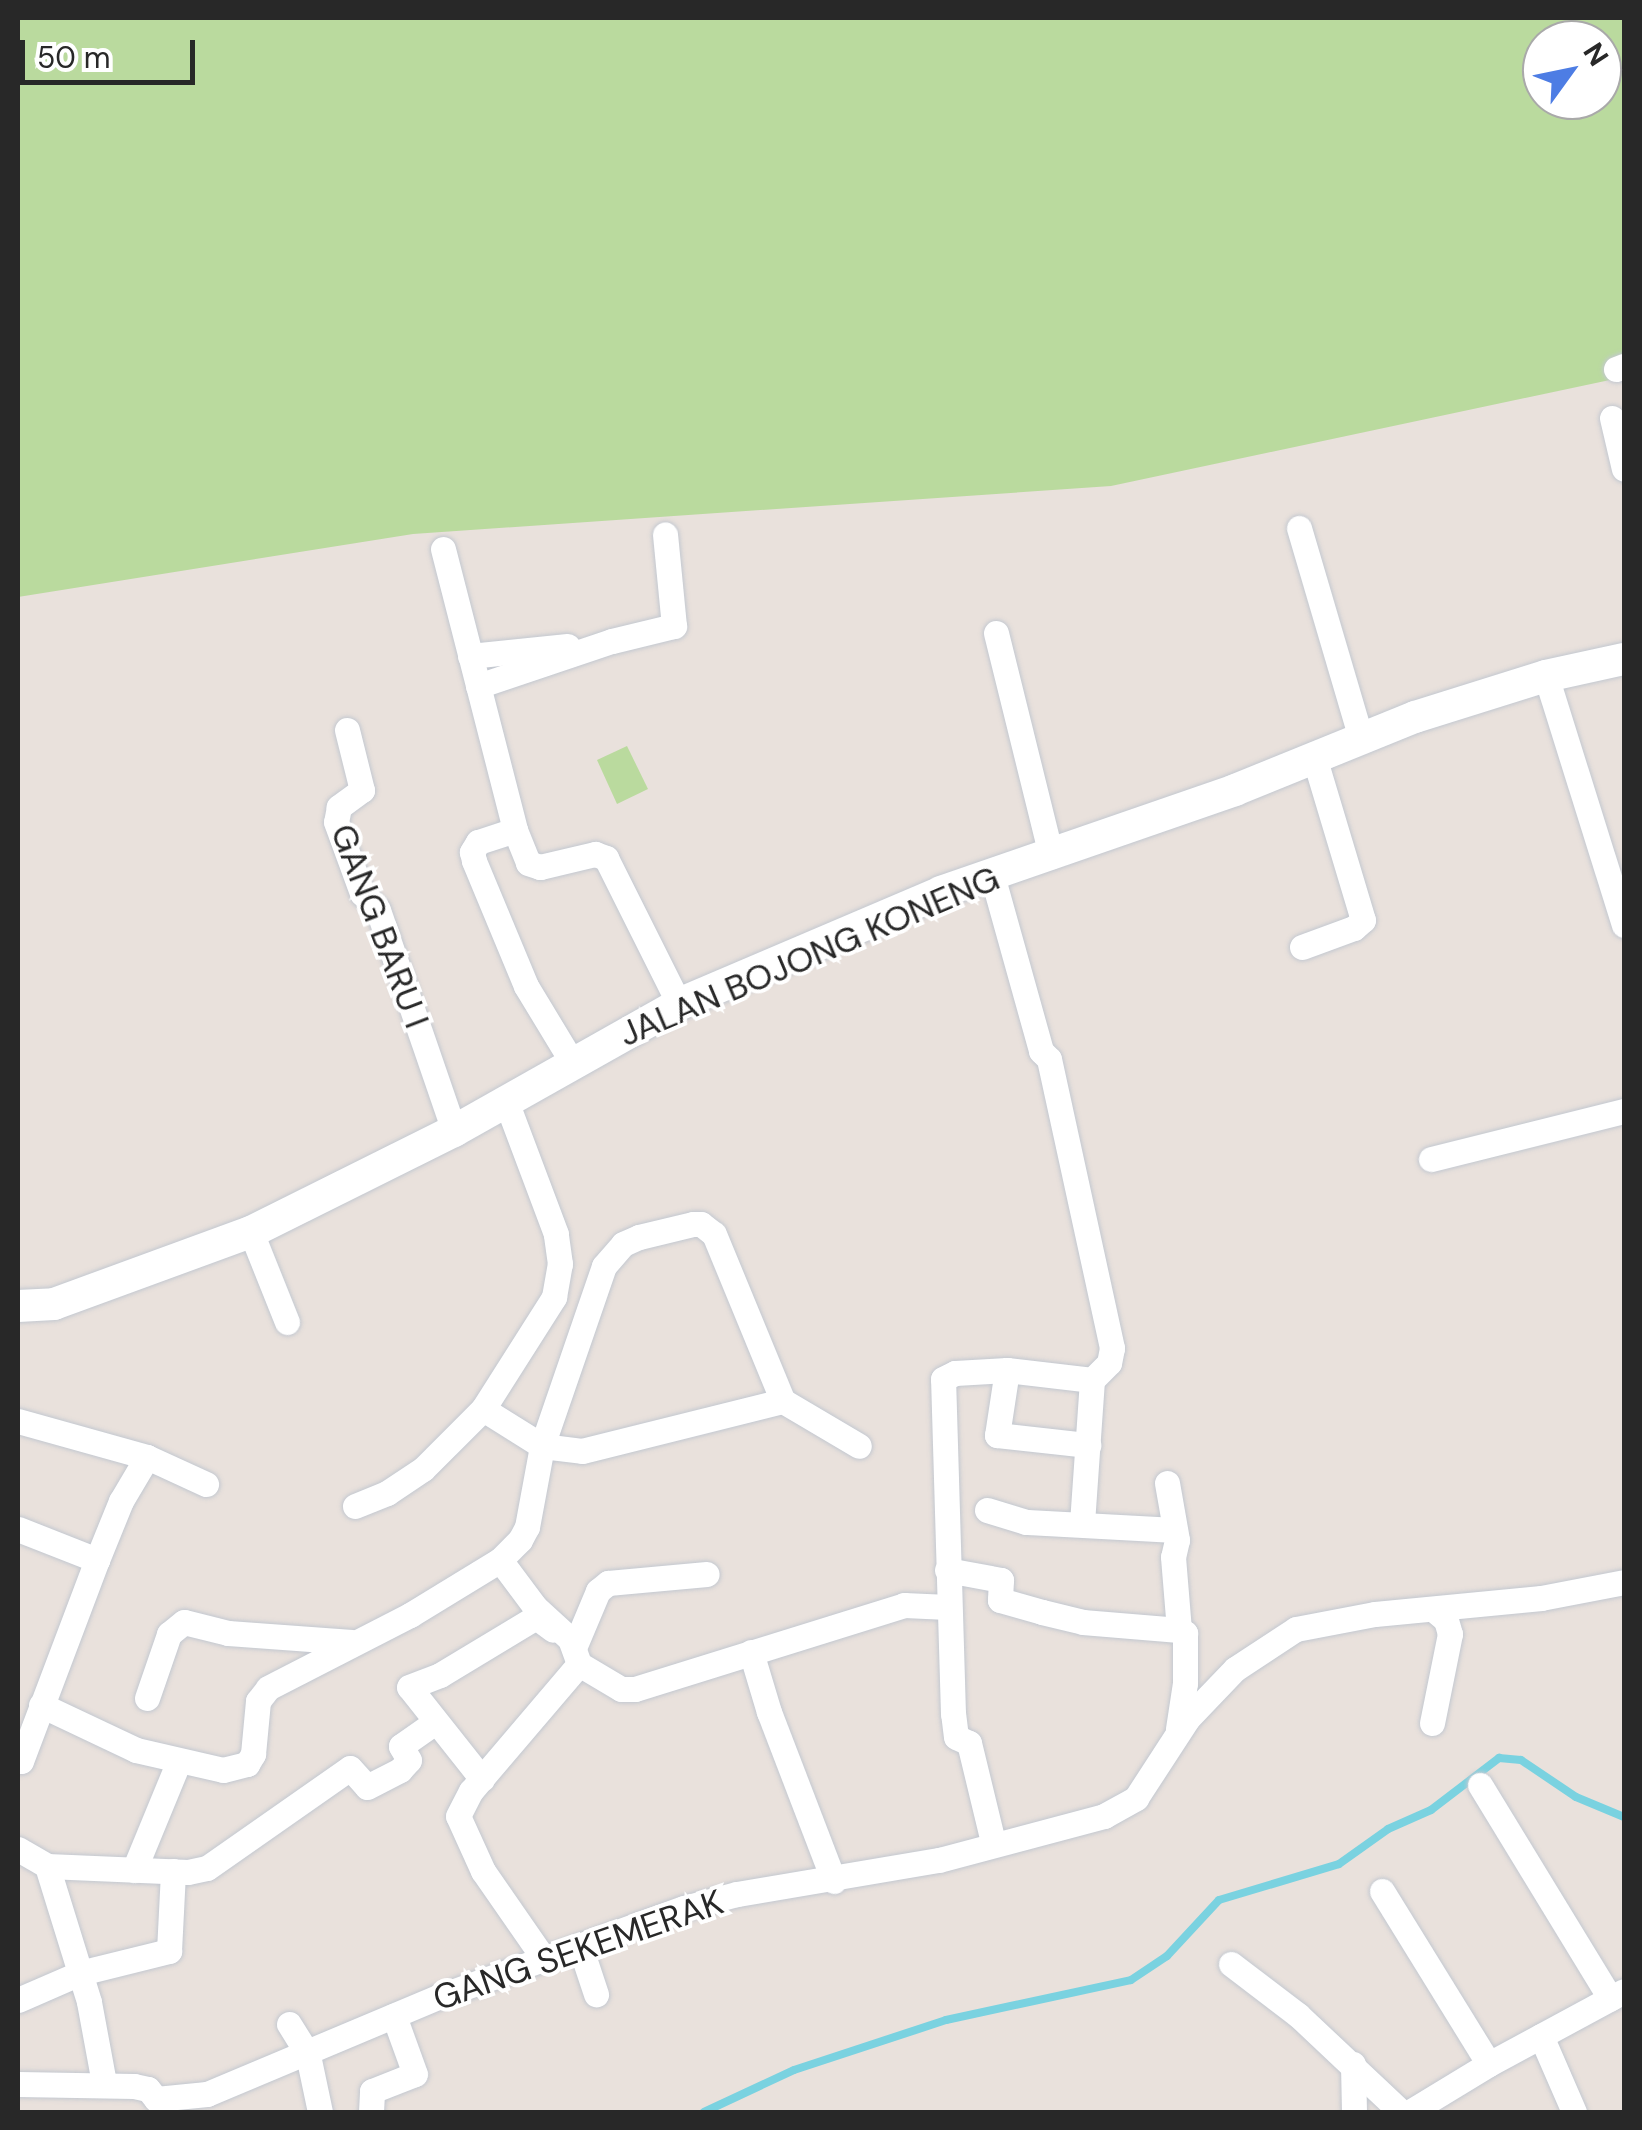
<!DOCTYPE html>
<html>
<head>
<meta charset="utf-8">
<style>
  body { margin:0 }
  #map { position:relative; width:1642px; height:2130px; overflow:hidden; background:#e9e1dc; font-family:"DM Sans",sans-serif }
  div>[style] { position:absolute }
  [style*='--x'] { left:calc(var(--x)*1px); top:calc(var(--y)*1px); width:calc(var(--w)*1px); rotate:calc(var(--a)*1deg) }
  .green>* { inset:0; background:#bada9e }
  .stream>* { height:8px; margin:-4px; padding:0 4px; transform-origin:4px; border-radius:4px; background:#7ad2e0 }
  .roads { filter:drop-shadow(0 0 2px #c3c8d0) drop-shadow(0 0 2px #c3c8d0) }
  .minor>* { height:25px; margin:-12.5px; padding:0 12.5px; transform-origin:12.5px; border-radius:12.5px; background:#fff }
  .tertiary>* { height:32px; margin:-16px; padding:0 16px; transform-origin:16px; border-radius:16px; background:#fff }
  span { translate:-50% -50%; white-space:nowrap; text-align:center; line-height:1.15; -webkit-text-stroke:8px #fff; paint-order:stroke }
  .street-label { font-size:35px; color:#282828 }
  .frame { position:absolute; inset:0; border:20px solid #282828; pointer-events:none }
  .north { position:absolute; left:1522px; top:20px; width:100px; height:100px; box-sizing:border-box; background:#fff; border:2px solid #a9a9a9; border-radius:50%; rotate:57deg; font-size:28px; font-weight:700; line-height:40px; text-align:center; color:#282828 }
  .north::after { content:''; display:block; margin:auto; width:35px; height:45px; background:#4d7de4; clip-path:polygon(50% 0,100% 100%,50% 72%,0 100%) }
  .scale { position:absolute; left:20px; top:40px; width:175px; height:45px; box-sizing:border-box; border:5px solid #282828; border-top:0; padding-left:12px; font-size:30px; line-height:35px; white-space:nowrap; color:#282828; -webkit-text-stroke:8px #fff; paint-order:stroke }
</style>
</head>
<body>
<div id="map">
  <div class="green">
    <i style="clip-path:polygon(evenodd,18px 18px,1624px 18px,1624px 377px,1111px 486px,413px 534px,18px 597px,18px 18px,1542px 40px,1602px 40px,1602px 100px,1542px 100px,1542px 40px)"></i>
    <i style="clip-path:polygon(627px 746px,648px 789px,617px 804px,597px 760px)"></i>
  </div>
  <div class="stream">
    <i style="--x:704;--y:2112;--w:99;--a:-25"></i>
    <i style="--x:794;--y:2070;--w:160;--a:-18.2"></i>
    <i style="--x:946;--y:2020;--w:189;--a:-12.2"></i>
    <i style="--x:1131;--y:1980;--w:43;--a:-33.7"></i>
    <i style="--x:1167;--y:1956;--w:76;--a:-47.1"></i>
    <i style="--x:1219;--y:1900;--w:125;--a:-16.7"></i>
    <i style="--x:1339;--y:1864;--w:60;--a:-35.5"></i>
    <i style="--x:1388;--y:1829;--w:47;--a:-23.8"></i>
    <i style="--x:1431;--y:1810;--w:86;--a:-37.4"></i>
    <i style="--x:1499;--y:1758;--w:22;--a:5"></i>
    <i style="--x:1521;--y:1760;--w:66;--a:33.9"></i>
    <i style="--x:1576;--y:1797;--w:52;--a:22.6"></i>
  </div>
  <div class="roads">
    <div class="minor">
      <i style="--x:1616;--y:369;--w:9;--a:-21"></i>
      <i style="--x:1612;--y:418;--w:52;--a:76.8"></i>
      <i style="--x:1299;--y:528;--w:219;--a:73.6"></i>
      <i style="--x:443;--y:549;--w:290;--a:75.6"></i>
      <i style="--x:515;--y:830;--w:39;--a:162"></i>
      <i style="--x:478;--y:842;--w:12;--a:121"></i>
      <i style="--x:472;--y:852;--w:9;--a:77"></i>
      <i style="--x:474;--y:861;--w:135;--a:67.4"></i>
      <i style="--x:526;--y:986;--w:89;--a:58.8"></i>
      <i style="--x:996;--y:633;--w:230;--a:76.1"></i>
      <i style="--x:470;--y:656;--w:98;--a:-5.9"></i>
      <i style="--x:1546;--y:676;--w:261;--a:72.6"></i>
      <i style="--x:478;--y:686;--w:141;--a:-18.6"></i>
      <i style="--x:612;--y:641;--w:64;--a:-13.6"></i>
      <i style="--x:674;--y:626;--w:92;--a:-95.6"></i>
      <i style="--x:347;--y:730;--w:62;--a:76"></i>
      <i style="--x:362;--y:790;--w:29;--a:144"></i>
      <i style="--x:339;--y:807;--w:15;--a:101"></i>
      <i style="--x:336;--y:822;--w:76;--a:69.9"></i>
      <i style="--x:362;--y:893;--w:23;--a:47"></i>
      <i style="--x:378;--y:910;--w:234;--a:71"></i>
      <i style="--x:515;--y:830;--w:35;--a:68"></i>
      <i style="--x:528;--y:863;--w:13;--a:18"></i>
      <i style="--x:540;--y:867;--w:57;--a:-13.3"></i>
      <i style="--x:595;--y:854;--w:12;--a:20"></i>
      <i style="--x:606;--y:858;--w:163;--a:63.4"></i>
      <i style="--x:992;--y:875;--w:183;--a:74.4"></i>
      <i style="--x:1041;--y:1051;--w:11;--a:45"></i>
      <i style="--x:1049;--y:1059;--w:296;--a:77.7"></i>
      <i style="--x:1112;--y:1348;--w:15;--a:101"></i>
      <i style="--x:1109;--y:1363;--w:24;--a:135"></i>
      <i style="--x:1092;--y:1380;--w:144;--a:94"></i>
      <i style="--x:1302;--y:947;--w:55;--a:-20.1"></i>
      <i style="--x:1354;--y:928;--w:12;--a:-42"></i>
      <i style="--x:1363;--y:920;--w:170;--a:-106.7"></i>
      <i style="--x:1431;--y:1159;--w:199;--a:-14"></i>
      <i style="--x:251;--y:1232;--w:97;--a:68.2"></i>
      <i style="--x:1007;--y:1370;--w:66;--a:98.7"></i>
      <i style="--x:997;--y:1435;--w:92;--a:6.3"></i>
      <i style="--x:483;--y:1409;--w:70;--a:32.1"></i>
      <i style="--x:542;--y:1446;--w:40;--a:7.1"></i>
      <i style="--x:582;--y:1451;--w:207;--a:-14"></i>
      <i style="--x:783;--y:1401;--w:88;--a:30.6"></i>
      <i style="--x:18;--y:1421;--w:134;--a:15.6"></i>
      <i style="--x:147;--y:1457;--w:65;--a:24.6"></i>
      <i style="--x:1167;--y:1483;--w:58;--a:80"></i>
      <i style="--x:1177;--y:1540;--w:17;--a:103"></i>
      <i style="--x:1173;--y:1557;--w:73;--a:85.3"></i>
      <i style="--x:1179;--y:1630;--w:7;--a:27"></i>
      <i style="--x:1185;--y:1633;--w:50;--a:90"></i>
      <i style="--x:1185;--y:1683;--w:47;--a:98.7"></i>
      <i style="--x:355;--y:1506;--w:35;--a:-22"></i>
      <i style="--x:387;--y:1493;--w:43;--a:-33.7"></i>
      <i style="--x:423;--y:1469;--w:85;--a:-45"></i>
      <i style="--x:483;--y:1409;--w:133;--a:-57.6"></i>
      <i style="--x:554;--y:1297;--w:34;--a:-80"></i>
      <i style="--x:560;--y:1264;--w:30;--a:-98"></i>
      <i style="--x:556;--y:1234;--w:142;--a:-110.6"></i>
      <i style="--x:987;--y:1510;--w:41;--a:17.1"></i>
      <i style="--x:1026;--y:1522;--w:146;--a:3.1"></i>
      <i style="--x:18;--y:1529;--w:85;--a:21.4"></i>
      <i style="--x:97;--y:1560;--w:64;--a:-67.9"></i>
      <i style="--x:121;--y:1501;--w:51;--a:-59.4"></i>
      <i style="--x:500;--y:1560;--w:59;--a:53.3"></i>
      <i style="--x:535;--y:1607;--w:47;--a:42.4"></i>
      <i style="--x:570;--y:1639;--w:27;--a:70"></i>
      <i style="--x:579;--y:1664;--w:49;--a:30.8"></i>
      <i style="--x:621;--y:1689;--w:14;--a:0"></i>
      <i style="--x:635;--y:1689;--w:282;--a:-17.3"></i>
      <i style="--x:904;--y:1605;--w:44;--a:2.6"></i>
      <i style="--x:947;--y:1570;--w:55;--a:10.5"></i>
      <i style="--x:1001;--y:1580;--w:20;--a:93"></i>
      <i style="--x:1000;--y:1600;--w:44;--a:15.9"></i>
      <i style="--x:1042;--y:1612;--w:42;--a:13.7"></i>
      <i style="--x:1083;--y:1622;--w:96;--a:4.8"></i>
      <i style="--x:574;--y:1648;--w:62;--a:-67.2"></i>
      <i style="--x:598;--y:1591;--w:13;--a:-39"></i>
      <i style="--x:608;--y:1583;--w:99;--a:-5.2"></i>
      <i style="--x:751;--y:1652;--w:63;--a:73.3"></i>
      <i style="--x:769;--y:1712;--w:181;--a:69"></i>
      <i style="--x:147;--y:1698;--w:68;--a:-71"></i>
      <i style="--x:169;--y:1634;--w:19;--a:-39"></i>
      <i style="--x:184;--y:1622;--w:45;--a:14"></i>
      <i style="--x:228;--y:1633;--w:124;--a:4.2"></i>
      <i style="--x:41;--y:1705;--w:105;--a:25.3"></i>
      <i style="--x:136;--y:1750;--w:89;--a:12.9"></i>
      <i style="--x:223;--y:1770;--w:25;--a:-14"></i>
      <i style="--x:247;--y:1764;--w:12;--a:-59"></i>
      <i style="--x:253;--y:1754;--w:53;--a:-84.6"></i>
      <i style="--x:258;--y:1701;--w:16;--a:-52"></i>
      <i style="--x:268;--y:1688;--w:160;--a:-27.2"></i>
      <i style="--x:410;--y:1615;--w:105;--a:-31.4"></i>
      <i style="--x:500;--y:1560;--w:28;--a:-45"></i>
      <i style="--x:520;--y:1540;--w:15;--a:-62"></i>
      <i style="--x:527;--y:1527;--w:82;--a:-79.5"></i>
      <i style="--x:542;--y:1446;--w:190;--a:-71"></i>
      <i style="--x:604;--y:1266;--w:29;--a:-49"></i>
      <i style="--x:623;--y:1244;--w:17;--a:-24"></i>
      <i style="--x:639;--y:1237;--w:56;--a:-13.5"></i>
      <i style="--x:693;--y:1224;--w:8;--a:0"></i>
      <i style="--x:701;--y:1224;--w:16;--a:38"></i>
      <i style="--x:714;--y:1234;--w:181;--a:67.6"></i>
      <i style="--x:1432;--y:1723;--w:91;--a:-78.6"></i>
      <i style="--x:1450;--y:1634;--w:15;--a:-106"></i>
      <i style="--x:1446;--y:1620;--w:16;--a:-140"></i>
      <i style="--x:18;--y:1760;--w:3;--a:18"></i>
      <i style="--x:21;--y:1761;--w:215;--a:-69.3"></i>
      <i style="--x:482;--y:1779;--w:117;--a:-128.4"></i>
      <i style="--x:409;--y:1687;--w:33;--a:-21"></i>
      <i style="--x:440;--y:1675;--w:112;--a:-31.1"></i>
      <i style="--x:536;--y:1617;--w:21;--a:37"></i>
      <i style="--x:1480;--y:1785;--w:250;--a:58.6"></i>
      <i style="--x:993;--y:1842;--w:102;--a:-103.6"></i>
      <i style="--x:969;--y:1743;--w:14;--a:-155"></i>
      <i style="--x:956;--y:1737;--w:23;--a:-97"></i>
      <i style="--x:953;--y:1714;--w:335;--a:-91.7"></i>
      <i style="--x:943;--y:1379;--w:13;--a:-27"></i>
      <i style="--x:955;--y:1373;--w:52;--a:-3.3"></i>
      <i style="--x:1007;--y:1370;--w:86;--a:6.7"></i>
      <i style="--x:18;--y:1849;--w:34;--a:30"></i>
      <i style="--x:47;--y:1866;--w:141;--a:2.4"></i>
      <i style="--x:188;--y:1872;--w:19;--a:-12"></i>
      <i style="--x:207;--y:1868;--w:174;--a:-35"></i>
      <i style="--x:350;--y:1768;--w:25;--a:48"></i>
      <i style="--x:367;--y:1787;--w:37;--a:-27"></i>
      <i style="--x:400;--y:1770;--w:13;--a:-48"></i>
      <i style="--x:409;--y:1760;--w:16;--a:-120"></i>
      <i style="--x:401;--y:1746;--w:40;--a:-34.9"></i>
      <i style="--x:47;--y:1866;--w:142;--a:72.8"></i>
      <i style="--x:89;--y:2002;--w:82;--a:79.5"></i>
      <i style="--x:134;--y:1870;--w:118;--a:-67.6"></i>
      <i style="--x:1382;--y:1891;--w:203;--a:58.3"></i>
      <i style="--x:580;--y:1946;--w:51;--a:71.6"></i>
      <i style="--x:544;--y:1959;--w:107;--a:-124.7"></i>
      <i style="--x:483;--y:1871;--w:60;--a:-114.4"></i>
      <i style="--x:458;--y:1816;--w:28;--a:-63"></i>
      <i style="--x:471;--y:1791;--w:167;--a:-49.6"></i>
      <i style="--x:1231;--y:1964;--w:84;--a:37.3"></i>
      <i style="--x:1298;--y:2015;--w:141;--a:43.3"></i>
      <i style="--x:18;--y:2000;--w:68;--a:-23.5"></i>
      <i style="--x:80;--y:1973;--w:92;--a:-13.9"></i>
      <i style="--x:169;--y:1951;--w:80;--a:-87.1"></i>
      <i style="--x:289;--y:2024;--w:36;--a:58"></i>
      <i style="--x:308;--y:2055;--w:58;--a:78.1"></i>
      <i style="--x:1541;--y:2036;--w:83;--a:66.5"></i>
      <i style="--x:1353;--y:2064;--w:48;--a:88.8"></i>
      <i style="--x:18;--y:2084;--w:116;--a:1"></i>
      <i style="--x:134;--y:2086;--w:14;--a:12"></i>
      <i style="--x:148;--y:2089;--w:13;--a:51"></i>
      <i style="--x:156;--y:2099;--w:51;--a:-5.6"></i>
      <i style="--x:207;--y:2094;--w:251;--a:-22.8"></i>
      <i style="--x:438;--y:1997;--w:262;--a:-19.9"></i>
      <i style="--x:684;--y:1908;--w:55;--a:-14.8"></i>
      <i style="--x:737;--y:1894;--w:205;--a:-9.6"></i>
      <i style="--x:939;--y:1860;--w:171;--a:-14.9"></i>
      <i style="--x:1104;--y:1816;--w:37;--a:-29"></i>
      <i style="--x:1136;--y:1798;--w:95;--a:-57"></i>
      <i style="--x:1188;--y:1718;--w:68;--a:-46.2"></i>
      <i style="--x:1235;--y:1669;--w:73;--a:-33.3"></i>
      <i style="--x:1296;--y:1629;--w:80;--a:-10.8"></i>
      <i style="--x:1375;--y:1614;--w:167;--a:-5.5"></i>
      <i style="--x:1541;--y:1598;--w:85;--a:-10.9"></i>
      <i style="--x:371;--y:2112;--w:21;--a:-87"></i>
      <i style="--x:372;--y:2091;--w:46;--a:-21.6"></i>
      <i style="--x:415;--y:2074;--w:62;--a:-109.9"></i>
      <i style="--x:1410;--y:2112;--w:92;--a:-31.3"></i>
      <i style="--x:1489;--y:2064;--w:153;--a:-28.4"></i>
    </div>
    <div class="tertiary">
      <i style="--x:18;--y:1306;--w:36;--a:-3"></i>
      <i style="--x:54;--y:1304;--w:210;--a:-20.1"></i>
      <i style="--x:251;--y:1232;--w:227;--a:-26.5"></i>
      <i style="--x:454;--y:1131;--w:258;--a:-29.4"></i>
      <i style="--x:679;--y:1004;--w:285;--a:-23.1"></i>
      <i style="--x:941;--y:892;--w:311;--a:-19.1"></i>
      <i style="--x:1235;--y:790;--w:194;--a:-22.1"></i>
      <i style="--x:1415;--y:717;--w:137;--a:-17.4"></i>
      <i style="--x:1546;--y:676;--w:80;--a:-12.3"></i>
    </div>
  </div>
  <div class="street-label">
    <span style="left:380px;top:926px;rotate:69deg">GANG BARU I</span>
    <span style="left:809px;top:956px;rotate:-23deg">JALAN BOJONG KONENG</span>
    <span style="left:578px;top:1950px;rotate:-19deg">GANG SEKEMERAK</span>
  </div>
  <div class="frame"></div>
  <div class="north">N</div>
  <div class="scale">50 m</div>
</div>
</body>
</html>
